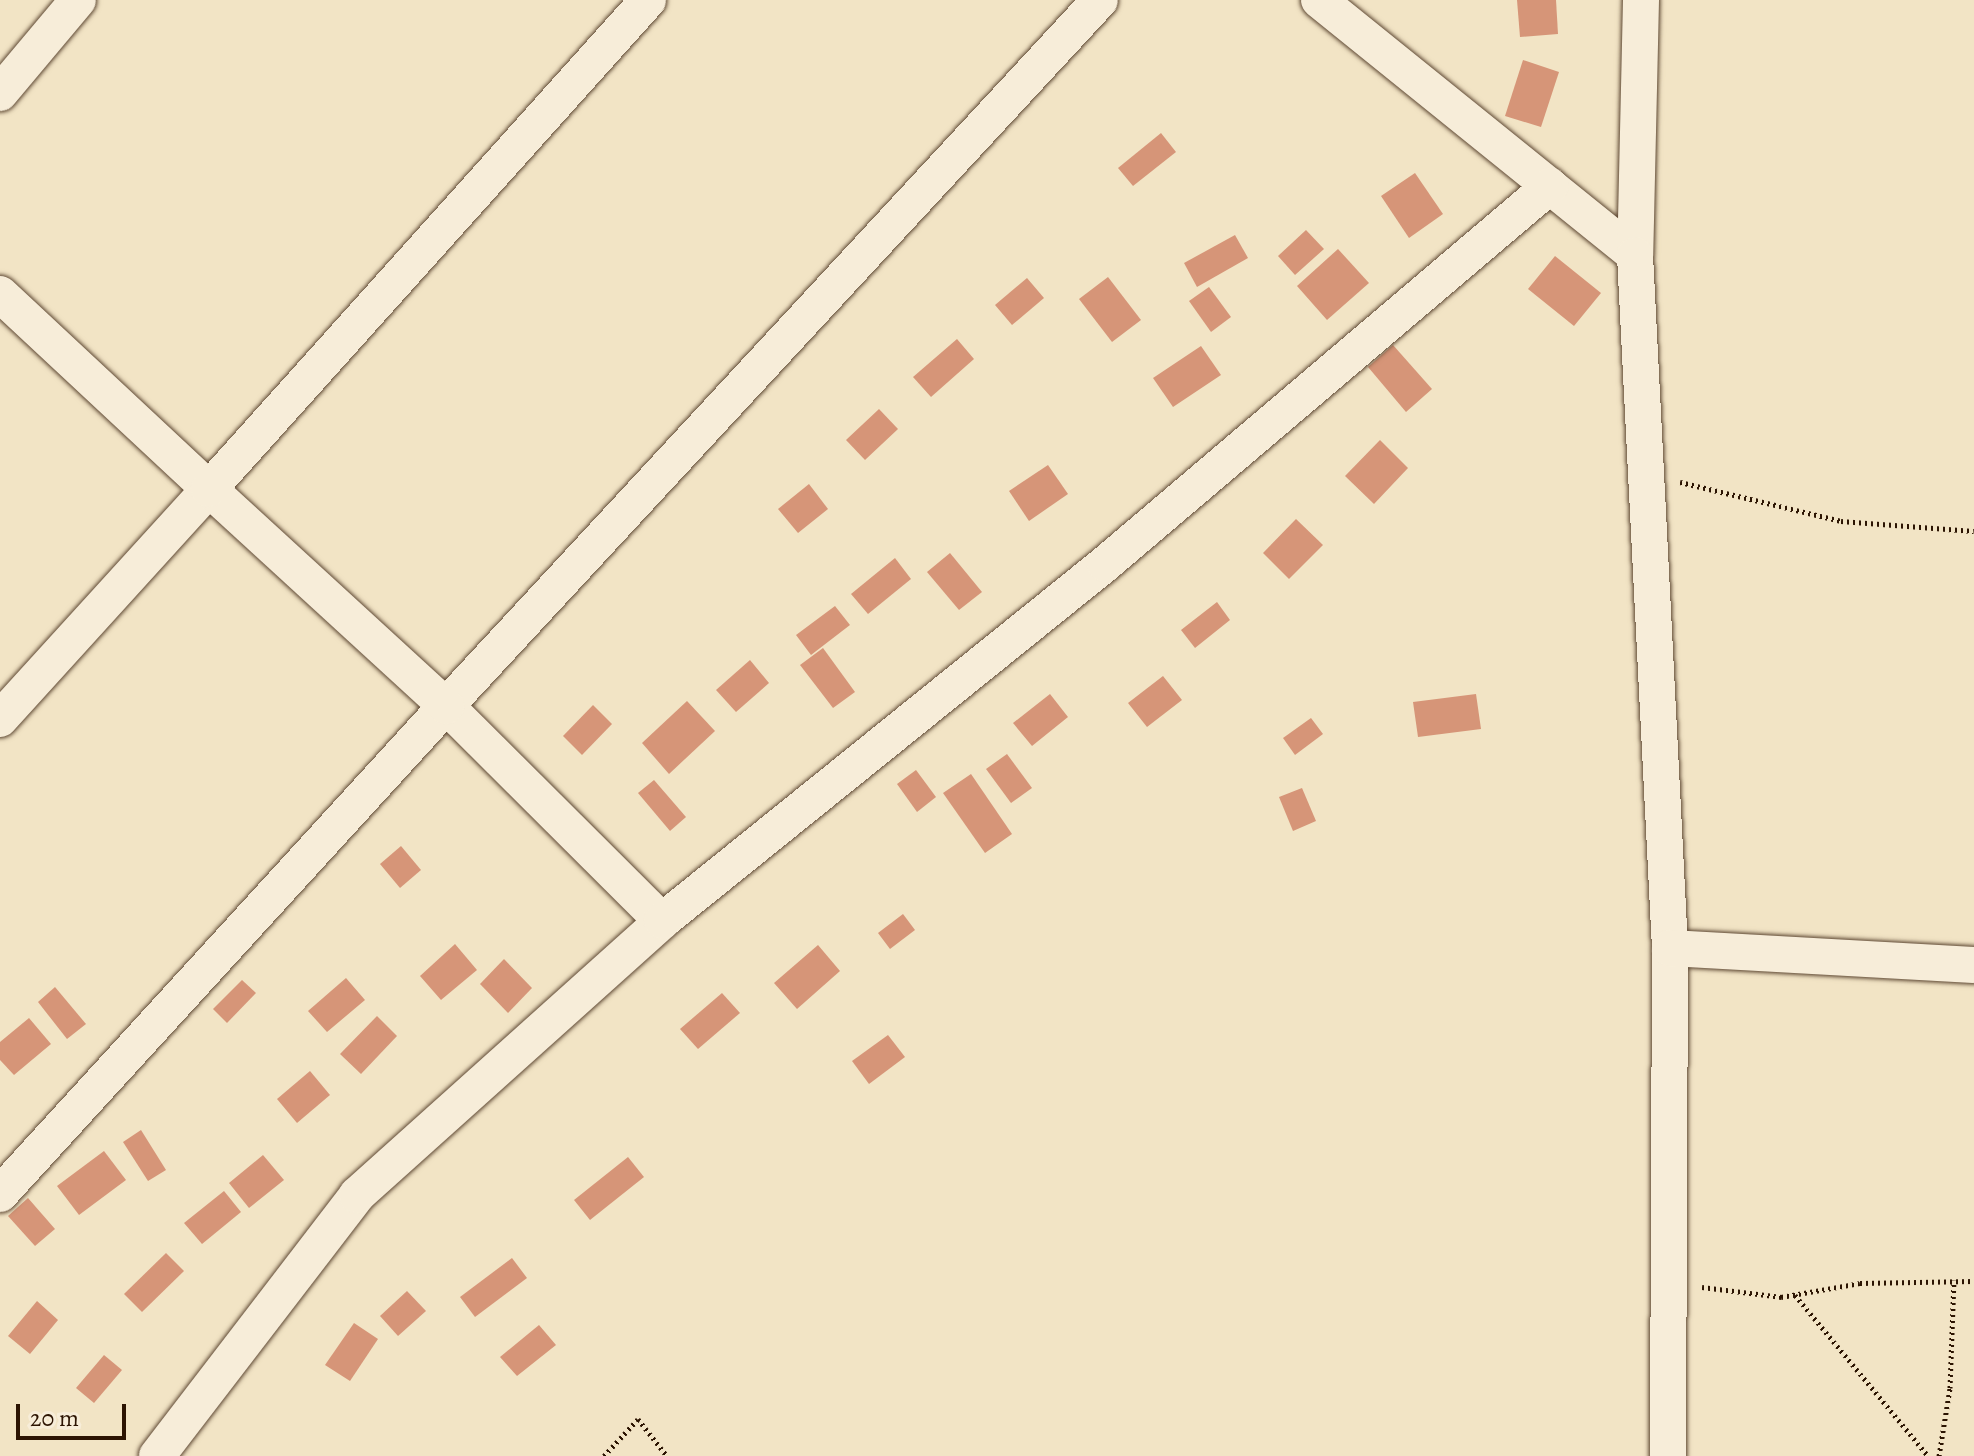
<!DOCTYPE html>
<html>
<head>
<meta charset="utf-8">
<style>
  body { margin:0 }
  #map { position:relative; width:1974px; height:1456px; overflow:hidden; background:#f2e4c5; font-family:Alegreya,serif }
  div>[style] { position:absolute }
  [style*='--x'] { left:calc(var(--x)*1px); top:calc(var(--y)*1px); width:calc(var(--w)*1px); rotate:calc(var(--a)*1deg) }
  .building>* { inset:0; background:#d69578 }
  .path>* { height:5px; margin-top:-2.5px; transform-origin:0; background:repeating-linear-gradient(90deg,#2c1402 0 2px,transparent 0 6px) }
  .roads { filter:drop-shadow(0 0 2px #5e4833) drop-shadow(0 0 2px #5e4833) }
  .minor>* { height:36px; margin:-18px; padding:0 18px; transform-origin:18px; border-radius:18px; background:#f7edd9 }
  span { translate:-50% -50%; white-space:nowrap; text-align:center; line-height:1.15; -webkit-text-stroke:7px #f7edd9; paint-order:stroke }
  .scale { position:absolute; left:16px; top:1404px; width:110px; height:36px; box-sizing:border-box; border:4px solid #2c1402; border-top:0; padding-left:10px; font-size:24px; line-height:28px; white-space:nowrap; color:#2c1402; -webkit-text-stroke:6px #f7edd9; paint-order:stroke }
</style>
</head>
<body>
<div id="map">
  <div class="building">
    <i style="clip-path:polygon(1517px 0,1556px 0,1558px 34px,1520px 37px)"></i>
    <i style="clip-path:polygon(1523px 60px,1559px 72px,1541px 127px,1505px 116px)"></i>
    <i style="clip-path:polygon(1161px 133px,1176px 152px,1133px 186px,1118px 168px)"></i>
    <i style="clip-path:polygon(1415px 173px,1443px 214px,1409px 238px,1381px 196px)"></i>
    <i style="clip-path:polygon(1306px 230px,1324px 249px,1295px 275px,1278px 256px)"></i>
    <i style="clip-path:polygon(1235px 235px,1248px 258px,1197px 287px,1184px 263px)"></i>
    <i style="clip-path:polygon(1338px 249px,1369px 283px,1327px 320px,1297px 286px)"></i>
    <i style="clip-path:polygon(1555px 256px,1601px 293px,1574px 326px,1528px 289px)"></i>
    <i style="clip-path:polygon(1108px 277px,1141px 320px,1112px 342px,1079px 299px)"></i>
    <i style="clip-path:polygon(1027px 278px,1044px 298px,1012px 325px,995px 305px)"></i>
    <i style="clip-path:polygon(1209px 287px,1231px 317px,1211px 332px,1189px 301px)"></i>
    <i style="clip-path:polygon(957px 339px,974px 359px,931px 397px,913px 377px)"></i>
    <i style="clip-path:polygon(1393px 345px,1432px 389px,1406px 412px,1368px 367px)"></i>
    <i style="clip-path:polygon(1201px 346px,1221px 375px,1173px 407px,1153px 378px)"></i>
    <i style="clip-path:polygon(879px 409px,898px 429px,865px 460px,846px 440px)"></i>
    <i style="clip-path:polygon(1380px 440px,1408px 468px,1374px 504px,1345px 476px)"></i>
    <i style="clip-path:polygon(1048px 465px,1068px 494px,1029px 521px,1009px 491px)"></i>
    <i style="clip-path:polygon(809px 484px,828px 509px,798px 533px,778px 509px)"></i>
    <i style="clip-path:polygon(1296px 519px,1323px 545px,1289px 579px,1263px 553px)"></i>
    <i style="clip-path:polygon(950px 553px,982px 592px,959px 610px,927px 572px)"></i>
    <i style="clip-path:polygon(895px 558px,911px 579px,868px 614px,851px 594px)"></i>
    <i style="clip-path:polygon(1217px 602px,1230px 620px,1195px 648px,1181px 630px)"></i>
    <i style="clip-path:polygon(835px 606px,850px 625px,811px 655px,796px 635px)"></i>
    <i style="clip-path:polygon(823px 648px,855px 692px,833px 708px,800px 665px)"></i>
    <i style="clip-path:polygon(750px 660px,769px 683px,736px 712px,716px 690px)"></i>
    <i style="clip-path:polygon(1163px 676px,1182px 700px,1147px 727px,1128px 703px)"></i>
    <i style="clip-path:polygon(1050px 694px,1068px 717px,1032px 746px,1013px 723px)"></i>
    <i style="clip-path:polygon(1476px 694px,1481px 729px,1418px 737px,1413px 702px)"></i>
    <i style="clip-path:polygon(687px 701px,715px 731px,669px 774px,642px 743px)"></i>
    <i style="clip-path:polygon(593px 705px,612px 724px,582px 755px,563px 736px)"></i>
    <i style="clip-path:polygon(1311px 718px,1323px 734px,1295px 755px,1283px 738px)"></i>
    <i style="clip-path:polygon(1007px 754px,1032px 788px,1011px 803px,986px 769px)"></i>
    <i style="clip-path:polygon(916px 770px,936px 797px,917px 812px,897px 784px)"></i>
    <i style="clip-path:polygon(971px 774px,1012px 834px,985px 853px,943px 793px)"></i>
    <i style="clip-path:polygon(654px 780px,686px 817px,670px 831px,638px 793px)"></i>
    <i style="clip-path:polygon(1302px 788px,1316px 821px,1293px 831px,1279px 797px)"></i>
    <i style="clip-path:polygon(401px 846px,421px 870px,400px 888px,380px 864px)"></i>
    <i style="clip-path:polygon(903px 914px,915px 930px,890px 949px,878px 933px)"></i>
    <i style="clip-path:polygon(455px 944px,477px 970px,441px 1000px,420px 976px)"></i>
    <i style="clip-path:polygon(818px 945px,840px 971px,797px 1009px,774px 983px)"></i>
    <i style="clip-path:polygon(504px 959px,532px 988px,508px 1013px,480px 984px)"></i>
    <i style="clip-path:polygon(346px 978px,365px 1000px,327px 1032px,308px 1011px)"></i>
    <i style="clip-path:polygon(242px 980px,256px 993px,227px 1023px,213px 1009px)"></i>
    <i style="clip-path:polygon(55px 987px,86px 1024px,67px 1039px,38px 1002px)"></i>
    <i style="clip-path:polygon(722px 993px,740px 1013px,698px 1049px,680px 1029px)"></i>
    <i style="clip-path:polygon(377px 1016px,397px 1036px,361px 1074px,340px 1054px)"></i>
    <i style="clip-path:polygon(29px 1018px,51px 1044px,14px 1075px,0 1060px,0 1042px)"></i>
    <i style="clip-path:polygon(888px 1035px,905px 1057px,869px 1084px,852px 1061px)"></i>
    <i style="clip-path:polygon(310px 1071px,330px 1095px,297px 1123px,277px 1099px)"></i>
    <i style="clip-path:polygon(141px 1130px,166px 1170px,148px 1181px,123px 1142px)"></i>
    <i style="clip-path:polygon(104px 1151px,126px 1180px,79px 1215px,57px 1186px)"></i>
    <i style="clip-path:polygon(263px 1155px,284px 1180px,249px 1208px,229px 1183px)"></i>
    <i style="clip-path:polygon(628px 1157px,644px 1177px,590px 1220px,574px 1200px)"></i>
    <i style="clip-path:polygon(224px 1191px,241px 1212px,202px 1244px,184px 1223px)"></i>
    <i style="clip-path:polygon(28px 1198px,55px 1229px,35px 1246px,8px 1216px)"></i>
    <i style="clip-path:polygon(166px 1253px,184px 1271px,142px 1312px,124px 1294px)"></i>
    <i style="clip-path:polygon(512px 1258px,527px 1278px,475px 1317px,460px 1297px)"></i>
    <i style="clip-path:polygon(407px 1291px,426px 1311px,398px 1336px,380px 1316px)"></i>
    <i style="clip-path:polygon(37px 1301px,58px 1320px,30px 1354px,8px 1336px)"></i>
    <i style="clip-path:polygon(354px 1323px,378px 1339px,350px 1381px,325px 1365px)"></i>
    <i style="clip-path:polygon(539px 1325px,556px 1345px,517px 1376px,500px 1357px)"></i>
    <i style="clip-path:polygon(104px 1355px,122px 1370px,94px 1403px,76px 1388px)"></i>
  </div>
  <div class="path">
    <i style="--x:1680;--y:482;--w:166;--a:13.6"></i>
    <i style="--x:1841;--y:521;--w:133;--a:4.3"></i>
    <i style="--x:1702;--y:1287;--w:80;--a:7.2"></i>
    <i style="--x:1781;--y:1297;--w:80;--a:-10"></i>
    <i style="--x:1860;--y:1283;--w:114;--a:-1"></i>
    <i style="--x:1795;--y:1295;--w:209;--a:50.4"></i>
    <i style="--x:604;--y:1456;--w:50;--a:-47.4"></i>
    <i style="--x:638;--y:1419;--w:47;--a:51.9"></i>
    <i style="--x:1939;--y:1456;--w:69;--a:-80.8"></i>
    <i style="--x:1950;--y:1388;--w:108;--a:-87.9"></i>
  </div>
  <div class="roads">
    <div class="minor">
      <i style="--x:1319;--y:0;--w:406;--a:38.9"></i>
      <i style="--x:1641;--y:0;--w:255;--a:91.3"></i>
      <i style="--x:1635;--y:255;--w:694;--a:87.11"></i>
      <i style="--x:1670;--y:948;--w:508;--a:90.23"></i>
      <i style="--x:0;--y:93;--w:121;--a:-50"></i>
      <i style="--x:0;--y:294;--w:286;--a:43"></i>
      <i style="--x:209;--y:489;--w:311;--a:132.3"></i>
      <i style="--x:662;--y:921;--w:305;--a:-135.1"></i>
      <i style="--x:446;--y:706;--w:962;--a:-47.19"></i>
      <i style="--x:1670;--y:948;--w:304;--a:3.2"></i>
      <i style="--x:0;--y:1194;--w:661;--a:-47.57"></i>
      <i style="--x:446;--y:706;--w:321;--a:-137.5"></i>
      <i style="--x:209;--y:489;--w:657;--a:-48.08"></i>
      <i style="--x:157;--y:1456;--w:329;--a:-52.5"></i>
      <i style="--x:357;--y:1195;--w:410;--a:-41.9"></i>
      <i style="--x:662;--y:921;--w:569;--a:-38.86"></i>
      <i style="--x:1105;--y:564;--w:584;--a:-40.35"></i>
    </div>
  </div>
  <div class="scale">20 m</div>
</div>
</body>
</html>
